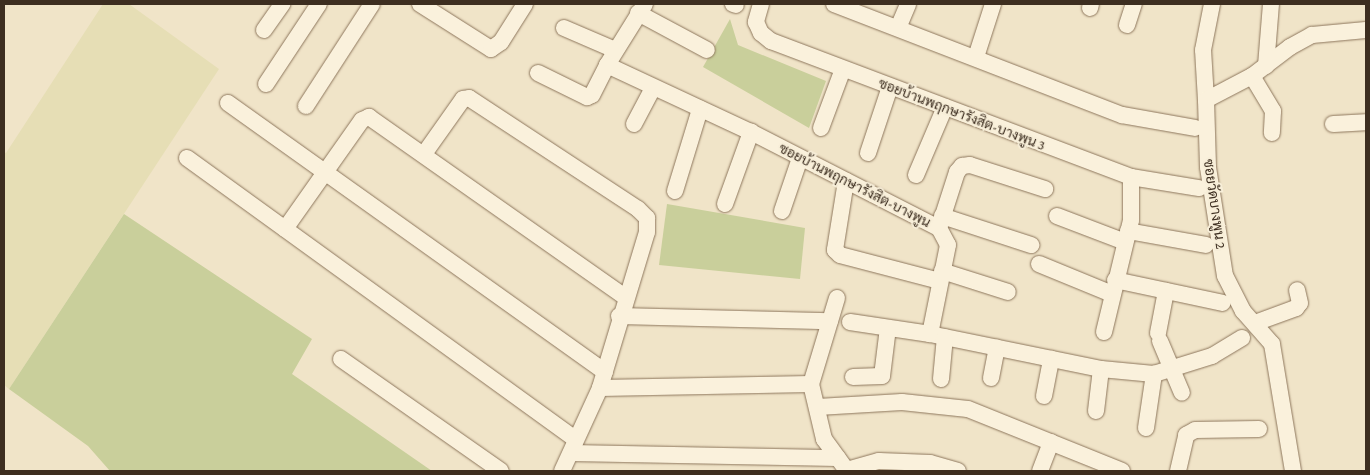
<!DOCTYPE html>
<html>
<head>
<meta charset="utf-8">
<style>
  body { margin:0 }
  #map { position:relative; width:1370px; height:475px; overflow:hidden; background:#f0e4c8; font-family:"Crimson Pro",Sarabun,serif }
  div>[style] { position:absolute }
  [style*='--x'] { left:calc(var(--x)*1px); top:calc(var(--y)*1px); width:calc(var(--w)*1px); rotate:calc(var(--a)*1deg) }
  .farmland>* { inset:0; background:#e6deb5 }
  .green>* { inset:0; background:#c9cf9b }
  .roads { filter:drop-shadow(0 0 1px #8d765c) drop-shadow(0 0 1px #8d765c) }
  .minor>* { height:16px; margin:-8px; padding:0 8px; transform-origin:8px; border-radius:8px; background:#faf1dc }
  span { translate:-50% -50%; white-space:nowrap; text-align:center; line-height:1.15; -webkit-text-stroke:4px #f7eed8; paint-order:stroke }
  .street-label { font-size:14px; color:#3d2e20 }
  .frame { position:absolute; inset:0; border:5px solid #3d2e20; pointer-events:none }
</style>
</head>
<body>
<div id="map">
  <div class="farmland">
    <i style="clip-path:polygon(103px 4px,129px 4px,219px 69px,9px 389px,4px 385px,4px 152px,6px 153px)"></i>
  </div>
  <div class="green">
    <i style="clip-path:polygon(730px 19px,738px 45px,826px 81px,809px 128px,703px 67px)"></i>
    <i style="clip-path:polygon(667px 204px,805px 228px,800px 279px,659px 265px)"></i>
    <i style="clip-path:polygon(124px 214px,312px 339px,292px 374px,432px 471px,110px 471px,88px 446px,9px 389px)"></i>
  </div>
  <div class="roads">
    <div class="minor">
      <i style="--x:420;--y:4;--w:84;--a:32.4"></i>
      <i style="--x:491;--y:49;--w:12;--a:-35"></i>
      <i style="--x:501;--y:42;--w:45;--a:-57.7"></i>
      <i style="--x:645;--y:4;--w:72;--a:121.9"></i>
      <i style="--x:607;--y:65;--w:159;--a:25"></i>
      <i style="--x:751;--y:132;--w:211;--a:27.1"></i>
      <i style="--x:939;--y:228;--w:19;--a:62"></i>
      <i style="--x:948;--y:245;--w:91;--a:101.4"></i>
      <i style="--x:930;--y:334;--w:175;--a:11.6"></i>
      <i style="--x:1101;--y:369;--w:53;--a:5.4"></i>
      <i style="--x:1154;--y:374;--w:61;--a:-17.2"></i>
      <i style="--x:1212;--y:356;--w:35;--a:-31"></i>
      <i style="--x:733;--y:4;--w:3;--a:18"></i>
      <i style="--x:761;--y:4;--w:19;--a:106"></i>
      <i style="--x:756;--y:22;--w:12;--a:66"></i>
      <i style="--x:761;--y:33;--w:13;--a:39"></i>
      <i style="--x:771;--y:41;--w:385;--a:20.7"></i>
      <i style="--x:1131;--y:177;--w:69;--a:9.2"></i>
      <i style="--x:834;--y:4;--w:309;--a:21.1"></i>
      <i style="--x:1122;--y:115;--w:74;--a:10.1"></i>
      <i style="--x:1090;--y:8;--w:4;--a:-76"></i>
      <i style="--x:638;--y:13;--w:78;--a:28.2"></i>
      <i style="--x:1127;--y:25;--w:22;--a:-72"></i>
      <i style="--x:564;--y:28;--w:56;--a:23.3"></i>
      <i style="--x:898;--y:28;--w:26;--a:-67"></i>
      <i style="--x:264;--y:30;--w:32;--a:-55"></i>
      <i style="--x:976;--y:57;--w:56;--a:-72.2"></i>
      <i style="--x:1266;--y:66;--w:62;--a:-85.4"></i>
      <i style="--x:538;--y:73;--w:55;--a:26.1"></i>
      <i style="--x:587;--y:97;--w:5;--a:-22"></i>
      <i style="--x:592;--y:95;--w:34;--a:-63"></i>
      <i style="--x:1252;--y:76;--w:41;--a:59"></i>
      <i style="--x:1273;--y:111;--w:22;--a:93"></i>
      <i style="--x:266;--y:84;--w:96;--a:-56.5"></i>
      <i style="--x:1206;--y:100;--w:50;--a:-93.4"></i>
      <i style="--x:1203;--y:50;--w:47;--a:-78.9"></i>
      <i style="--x:228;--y:103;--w:463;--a:35.5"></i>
      <i style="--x:306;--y:106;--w:121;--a:-57.1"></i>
      <i style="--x:634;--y:124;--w:41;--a:-62.2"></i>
      <i style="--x:1333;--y:124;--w:33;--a:-3"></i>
      <i style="--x:821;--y:128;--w:63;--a:-69.6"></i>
      <i style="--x:868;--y:153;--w:70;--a:-71.6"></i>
      <i style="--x:424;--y:154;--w:67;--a:-54.7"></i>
      <i style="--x:463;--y:99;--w:6;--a:-9"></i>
      <i style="--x:469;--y:98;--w:202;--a:33.3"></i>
      <i style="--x:638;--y:209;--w:13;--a:45"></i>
      <i style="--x:647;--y:218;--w:14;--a:90"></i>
      <i style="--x:647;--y:232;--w:163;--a:106.8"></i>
      <i style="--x:600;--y:388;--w:91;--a:114.6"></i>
      <i style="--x:187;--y:158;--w:480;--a:35.9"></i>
      <i style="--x:916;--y:175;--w:74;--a:-66.9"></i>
      <i style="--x:846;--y:181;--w:70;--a:99.1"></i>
      <i style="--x:835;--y:250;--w:7;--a:45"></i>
      <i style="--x:840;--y:255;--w:103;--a:14.6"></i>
      <i style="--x:675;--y:191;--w:86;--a:-73"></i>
      <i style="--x:725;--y:204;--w:77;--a:-70.1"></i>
      <i style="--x:782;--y:211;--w:56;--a:-71.2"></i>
      <i style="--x:942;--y:216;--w:94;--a:18"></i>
      <i style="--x:1057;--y:216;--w:73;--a:20.9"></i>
      <i style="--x:939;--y:228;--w:59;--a:-72.2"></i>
      <i style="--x:957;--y:172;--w:8;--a:-50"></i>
      <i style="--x:962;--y:166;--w:8;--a:-7"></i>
      <i style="--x:970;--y:165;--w:79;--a:17.7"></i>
      <i style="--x:285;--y:229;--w:133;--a:-54.8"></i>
      <i style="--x:362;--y:120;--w:8;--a:-23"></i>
      <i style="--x:369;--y:117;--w:313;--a:35.1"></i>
      <i style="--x:1128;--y:231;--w:79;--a:10.2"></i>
      <i style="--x:1039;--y:264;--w:79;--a:22.3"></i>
      <i style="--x:942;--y:271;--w:69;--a:17.7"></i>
      <i style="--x:1115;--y:280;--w:110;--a:12"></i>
      <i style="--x:837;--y:298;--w:90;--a:106.8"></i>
      <i style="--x:811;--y:384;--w:57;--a:76.7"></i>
      <i style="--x:824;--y:439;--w:39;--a:54"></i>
      <i style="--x:619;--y:316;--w:211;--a:1.4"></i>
      <i style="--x:850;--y:322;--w:81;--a:8.5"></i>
      <i style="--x:1255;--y:323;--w:44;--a:-20.1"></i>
      <i style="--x:1296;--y:308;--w:6;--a:-51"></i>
      <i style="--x:1300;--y:303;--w:13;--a:-103"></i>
      <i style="--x:1104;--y:332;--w:115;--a:-76.4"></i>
      <i style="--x:1131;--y:220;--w:43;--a:-90"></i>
      <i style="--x:1158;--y:333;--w:43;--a:-79.2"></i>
      <i style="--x:1160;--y:341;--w:56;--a:67.1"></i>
      <i style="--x:341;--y:359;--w:195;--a:35"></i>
      <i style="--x:853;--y:377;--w:29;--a:-2"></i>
      <i style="--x:882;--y:376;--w:48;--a:-82.9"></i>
      <i style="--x:991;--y:378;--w:31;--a:-79"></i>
      <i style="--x:941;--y:379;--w:42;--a:-84.6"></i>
      <i style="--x:600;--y:388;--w:211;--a:-1.1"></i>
      <i style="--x:1044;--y:396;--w:38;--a:-79"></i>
      <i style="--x:818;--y:407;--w:84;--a:-3.4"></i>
      <i style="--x:902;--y:402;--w:66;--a:6.1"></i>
      <i style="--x:968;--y:409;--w:166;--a:21.9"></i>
      <i style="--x:1096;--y:411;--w:42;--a:-83.2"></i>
      <i style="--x:1146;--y:428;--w:55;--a:-81.6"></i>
      <i style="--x:571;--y:453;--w:267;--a:1.1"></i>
      <i style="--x:847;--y:470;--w:33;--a:-16"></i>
      <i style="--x:879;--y:461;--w:51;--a:2.2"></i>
      <i style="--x:930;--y:463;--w:29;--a:16"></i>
      <i style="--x:1040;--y:471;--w:31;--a:-69"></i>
      <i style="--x:1178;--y:471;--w:37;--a:-77"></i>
      <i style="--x:1186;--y:435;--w:10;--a:-29"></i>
      <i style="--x:1195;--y:430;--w:64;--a:-0.9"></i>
      <i style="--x:1293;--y:471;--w:129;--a:-99.4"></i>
      <i style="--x:1272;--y:344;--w:44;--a:-131.3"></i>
      <i style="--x:1243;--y:311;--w:39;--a:-117"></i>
      <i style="--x:1225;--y:276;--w:110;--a:-98.9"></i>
      <i style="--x:1208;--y:167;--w:67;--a:-91.7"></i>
      <i style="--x:1206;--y:100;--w:52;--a:-27.6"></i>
      <i style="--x:1252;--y:76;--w:48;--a:-37.3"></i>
      <i style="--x:1290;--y:47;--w:25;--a:-29"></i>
      <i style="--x:1312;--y:35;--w:54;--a:-5.3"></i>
    </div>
  </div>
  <div class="street-label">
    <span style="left:962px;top:114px;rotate:21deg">ซอยบ้านพฤกษารังสิต-บางพูน 3</span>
    <span style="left:855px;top:185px;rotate:27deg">ซอยบ้านพฤกษารังสิต-บางพูน</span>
    <span style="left:1215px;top:204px;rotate:82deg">ซอยวัดบางพูน 2</span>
  </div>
  <div class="frame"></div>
</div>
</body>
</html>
